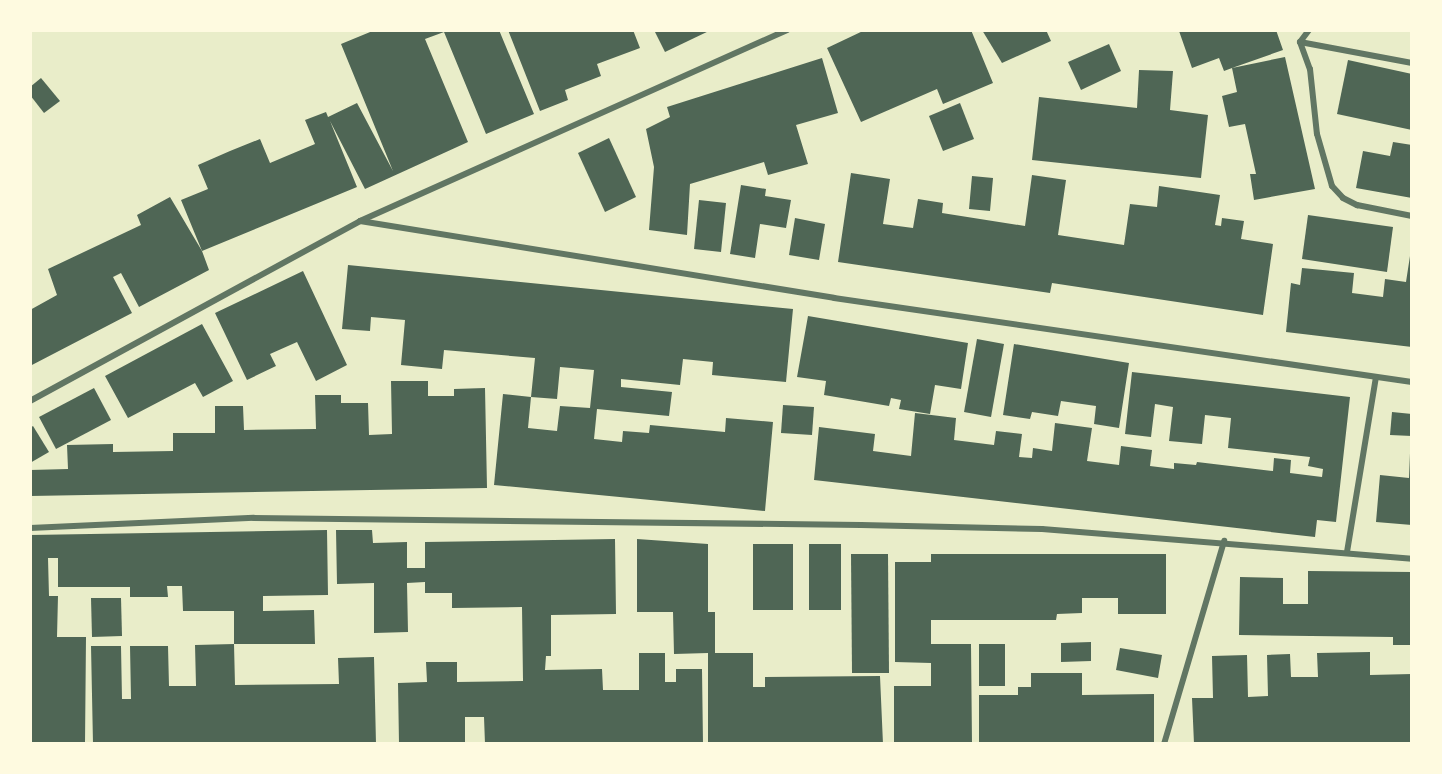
<!DOCTYPE html>
<html>
<head>
<meta charset="utf-8">
<style>
  body { margin:0 }
  #map { position:relative; width:1442px; height:774px; overflow:hidden; background:#e9edc9; font-family:"Fira Sans Condensed",sans-serif }
  div>[style] { position:absolute }
  [style*='--x'] { left:calc(var(--x)*1px); top:calc(var(--y)*1px); width:calc(var(--w)*1px); rotate:calc(var(--a)*1deg) }
  .building>* { inset:0; background:#4f6655 }
  .minor>* { height:6px; margin:-3px; padding:0 3px; transform-origin:3px; border-radius:3px; background:#617663 }
  span { translate:-50% -50%; white-space:nowrap; text-align:center; line-height:1.15; -webkit-text-stroke:5px #fefae0; paint-order:stroke }
  .frame { position:absolute; inset:0; border:32px solid #fefae0; pointer-events:none }
</style>
</head>
<body>
<div id="map">
  <div class="building">
    <i style="clip-path:polygon(375px 30px,499px 30px,534px 114px,486px 134px,444px 32px,425px 39px,468px 142px,365px 189px,330px 121px,357px 187px,202px 251px,181px 200px,208px 189px,198px 165px,230px 151px,260px 139px,270px 163px,315px 144px,305px 120px,326px 112px,328px 117px,357px 103px,393px 171px,341px 44px)"></i>
    <i style="clip-path:polygon(508px 30px,633px 30px,640px 48px,597px 64px,601px 76px,565px 90px,568px 100px,540px 111px)"></i>
    <i style="clip-path:polygon(654px 30px,711px 30px,665px 52px)"></i>
    <i style="clip-path:polygon(865px 30px,971px 30px,993px 83px,943px 104px,937px 89px,861px 122px,827px 48px)"></i>
    <i style="clip-path:polygon(982px 30px,1046px 30px,1051px 41px,1002px 63px)"></i>
    <i style="clip-path:polygon(1276px 30px,1283px 50px,1232px 68px,1285px 57px,1315px 189px,1254px 200px,1250px 174px,1256px 174px,1245px 124px,1229px 127px,1222px 96px,1237px 92px,1232px 68px,1224px 71px,1219px 58px,1192px 68px,1179px 31px)"></i>
    <i style="clip-path:polygon(1109px 44px,1121px 71px,1081px 90px,1068px 62px)"></i>
    <i style="clip-path:polygon(822px 58px,838px 113px,796px 125px,808px 164px,768px 175px,764px 162px,690px 184px,687px 235px,649px 230px,654px 167px,646px 129px,670px 117px,667px 107px)"></i>
    <i style="clip-path:polygon(1348px 60px,1412px 74px,1412px 130px,1337px 114px)"></i>
    <i style="clip-path:polygon(1139px 70px,1173px 71px,1170px 110px,1208px 115px,1201px 178px,1032px 160px,1039px 97px,1137px 108px)"></i>
    <i style="clip-path:polygon(41px 78px,60px 101px,44px 113px,30px 95px,30px 87px)"></i>
    <i style="clip-path:polygon(960px 103px,974px 139px,943px 151px,929px 116px)"></i>
    <i style="clip-path:polygon(609px 138px,636px 197px,605px 212px,578px 153px)"></i>
    <i style="clip-path:polygon(1393px 142px,1412px 145px,1412px 198px,1356px 188px,1363px 151px,1390px 156px)"></i>
    <i style="clip-path:polygon(851px 173px,890px 179px,883px 224px,913px 228px,918px 199px,943px 203px,942px 213px,1025px 226px,1032px 175px,1066px 180px,1058px 235px,1124px 245px,1130px 204px,1157px 207px,1159px 186px,1220px 195px,1215px 225px,1221px 226px,1222px 218px,1244px 221px,1241px 239px,1273px 244px,1263px 315px,1052px 283px,1050px 293px,838px 262px)"></i>
    <i style="clip-path:polygon(972px 176px,993px 178px,990px 211px,969px 209px)"></i>
    <i style="clip-path:polygon(741px 185px,766px 189px,765px 196px,791px 200px,786px 228px,760px 224px,755px 258px,730px 254px)"></i>
    <i style="clip-path:polygon(170px 197px,202px 251px,209px 270px,139px 307px,121px 273px,113px 277px,132px 313px,30px 366px,30px 310px,57px 295px,48px 269px,141px 225px,137px 215px)"></i>
    <i style="clip-path:polygon(699px 200px,726px 203px,721px 252px,694px 249px)"></i>
    <i style="clip-path:polygon(1308px 215px,1393px 227px,1387px 272px,1302px 259px)"></i>
    <i style="clip-path:polygon(795px 218px,825px 224px,819px 260px,789px 255px)"></i>
    <i style="clip-path:polygon(1412px 243px,1412px 347px,1286px 332px,1291px 283px,1300px 285px,1302px 268px,1354px 273px,1352px 293px,1383px 297px,1385px 279px,1406px 282px)"></i>
    <i style="clip-path:polygon(348px 265px,793px 309px,786px 382px,712px 375px,713px 362px,683px 359px,680px 385px,621px 379px,621px 387px,672px 392px,669px 416px,597px 409px,594px 439px,622px 442px,623px 431px,649px 433px,650px 425px,725px 432px,726px 418px,773px 422px,765px 511px,494px 485px,503px 394px,531px 397px,528px 428px,557px 431px,560px 406px,590px 408px,594px 370px,560px 367px,557px 399px,531px 397px,535px 358px,444px 350px,442px 369px,401px 365px,405px 320px,371px 317px,370px 331px,342px 329px)"></i>
    <i style="clip-path:polygon(303px 271px,347px 365px,316px 381px,297px 342px,270px 354px,276px 366px,247px 380px,215px 313px)"></i>
    <i style="clip-path:polygon(808px 316px,968px 343px,961px 389px,935px 385px,930px 414px,899px 409px,901px 400px,891px 398px,889px 406px,824px 395px,826px 381px,797px 377px)"></i>
    <i style="clip-path:polygon(202px 324px,233px 381px,203px 397px,195px 383px,128px 418px,105px 376px)"></i>
    <i style="clip-path:polygon(977px 339px,1004px 344px,991px 417px,964px 412px)"></i>
    <i style="clip-path:polygon(1014px 344px,1129px 363px,1119px 428px,1094px 424px,1096px 406px,1061px 401px,1058px 416px,1032px 412px,1030px 419px,1003px 415px)"></i>
    <i style="clip-path:polygon(1132px 372px,1350px 397px,1336px 522px,1317px 520px,1315px 537px,814px 480px,819px 427px,875px 434px,873px 451px,911px 456px,915px 413px,956px 418px,954px 440px,994px 445px,996px 431px,1022px 434px,1019px 457px,1032px 458px,1033px 448px,1052px 451px,1055px 423px,1092px 428px,1087px 461px,1119px 465px,1121px 446px,1152px 450px,1150px 466px,1174px 469px,1174px 463px,1196px 465px,1197px 462px,1273px 471px,1274px 458px,1291px 460px,1290px 473px,1322px 477px,1323px 469px,1308px 466px,1310px 457px,1228px 448px,1231px 418px,1205px 415px,1202px 444px,1169px 441px,1173px 407px,1155px 404px,1151px 437px,1125px 434px)"></i>
    <i style="clip-path:polygon(391px 381px,428px 381px,428px 396px,454px 396px,454px 389px,485px 388px,487px 488px,30px 496px,30px 470px,68px 469px,67px 445px,113px 444px,113px 452px,173px 451px,173px 433px,215px 433px,215px 406px,243px 406px,244px 430px,316px 429px,315px 395px,341px 395px,341px 403px,368px 403px,369px 435px,392px 434px)"></i>
    <i style="clip-path:polygon(94px 388px,111px 420px,56px 449px,39px 417px)"></i>
    <i style="clip-path:polygon(783px 405px,814px 407px,812px 435px,781px 433px)"></i>
    <i style="clip-path:polygon(1392px 412px,1412px 414px,1412px 436px,1390px 435px)"></i>
    <i style="clip-path:polygon(33px 426px,49px 452px,30px 463px,30px 428px)"></i>
    <i style="clip-path:polygon(1410px 453px,1412px 525px,1376px 522px,1380px 475px,1409px 478px)"></i>
    <i style="clip-path:polygon(327px 530px,328px 595px,263px 596px,263px 611px,314px 610px,315px 644px,234px 644px,234px 611px,183px 611px,182px 586px,167px 586px,168px 597px,130px 597px,130px 587px,58px 587px,58px 558px,48px 558px,49px 596px,58px 596px,57px 637px,86px 637px,85px 744px,30px 744px,30px 535px)"></i>
    <i style="clip-path:polygon(336px 530px,372px 530px,373px 543px,407px 542px,407px 568px,425px 568px,425px 542px,615px 539px,616px 614px,551px 615px,551px 656px,546px 656px,545px 670px,602px 669px,603px 690px,639px 690px,639px 653px,665px 653px,665px 682px,676px 682px,676px 669px,702px 669px,703px 744px,485px 744px,484px 717px,465px 717px,465px 744px,399px 744px,398px 683px,427px 682px,426px 662px,457px 662px,457px 682px,523px 681px,522px 607px,452px 608px,452px 593px,425px 593px,425px 582px,407px 583px,408px 632px,374px 633px,374px 583px,337px 584px)"></i>
    <i style="clip-path:polygon(637px 539px,708px 544px,708px 612px,715px 612px,715px 653px,753px 653px,753px 687px,765px 687px,765px 677px,880px 676px,883px 744px,708px 744px,708px 653px,674px 654px,673px 612px,637px 612px)"></i>
    <i style="clip-path:polygon(753px 544px,793px 544px,793px 610px,753px 610px)"></i>
    <i style="clip-path:polygon(809px 544px,841px 544px,841px 610px,809px 610px)"></i>
    <i style="clip-path:polygon(851px 554px,888px 554px,889px 673px,852px 673px)"></i>
    <i style="clip-path:polygon(931px 554px,1166px 554px,1166px 614px,1118px 614px,1118px 598px,1082px 598px,1082px 613px,1057px 614px,1056px 620px,931px 620px,931px 644px,971px 644px,972px 744px,894px 744px,894px 686px,931px 686px,931px 663px,895px 662px,895px 562px,931px 562px)"></i>
    <i style="clip-path:polygon(1308px 571px,1412px 572px,1412px 645px,1393px 645px,1393px 637px,1239px 635px,1240px 577px,1283px 578px,1283px 604px,1308px 604px)"></i>
    <i style="clip-path:polygon(91px 598px,121px 598px,122px 636px,92px 637px)"></i>
    <i style="clip-path:polygon(1091px 642px,1091px 661px,1061px 662px,1061px 643px)"></i>
    <i style="clip-path:polygon(234px 644px,235px 685px,339px 684px,338px 658px,374px 657px,376px 744px,93px 744px,91px 646px,121px 646px,122px 699px,131px 699px,130px 646px,168px 646px,169px 686px,196px 686px,195px 645px)"></i>
    <i style="clip-path:polygon(979px 644px,1005px 644px,1005px 686px,979px 686px)"></i>
    <i style="clip-path:polygon(1120px 648px,1162px 655px,1158px 678px,1116px 670px)"></i>
    <i style="clip-path:polygon(1370px 652px,1370px 675px,1412px 674px,1412px 744px,1194px 744px,1192px 698px,1213px 698px,1212px 656px,1247px 655px,1248px 697px,1268px 696px,1267px 655px,1290px 654px,1291px 677px,1318px 677px,1317px 653px)"></i>
    <i style="clip-path:polygon(1031px 673px,1082px 673px,1082px 695px,1154px 694px,1154px 744px,979px 744px,979px 695px,1018px 695px,1018px 687px,1031px 687px)"></i>
  </div>
  <div class="minor">
    <i style="--x:1300;--y:42;--w:29;--a:70"></i>
    <i style="--x:1310;--y:69;--w:65;--a:83.9"></i>
    <i style="--x:1317;--y:134;--w:54;--a:73.9"></i>
    <i style="--x:1332;--y:186;--w:16;--a:47"></i>
    <i style="--x:1343;--y:198;--w:16;--a:27"></i>
    <i style="--x:1357;--y:205;--w:56;--a:11.3"></i>
    <i style="--x:1300;--y:42;--w:114;--a:10.6"></i>
    <i style="--x:1300;--y:42;--w:15;--a:-53"></i>
    <i style="--x:360;--y:221;--w:480;--a:9.2"></i>
    <i style="--x:834;--y:298;--w:584;--a:8.27"></i>
    <i style="--x:30;--y:401;--w:376;--a:-28.6"></i>
    <i style="--x:360;--y:221;--w:468;--a:-24.1"></i>
    <i style="--x:30;--y:528;--w:224;--a:-2.6"></i>
    <i style="--x:254;--y:518;--w:607;--a:0.66"></i>
    <i style="--x:861;--y:525;--w:181;--a:1.3"></i>
    <i style="--x:1042;--y:529;--w:371;--a:4.6"></i>
    <i style="--x:1347;--y:552;--w:177;--a:-80.6"></i>
    <i style="--x:1164;--y:744;--w:212;--a:-73.5"></i>
  </div>
  <div class="frame"></div>
</div>
</body>
</html>
